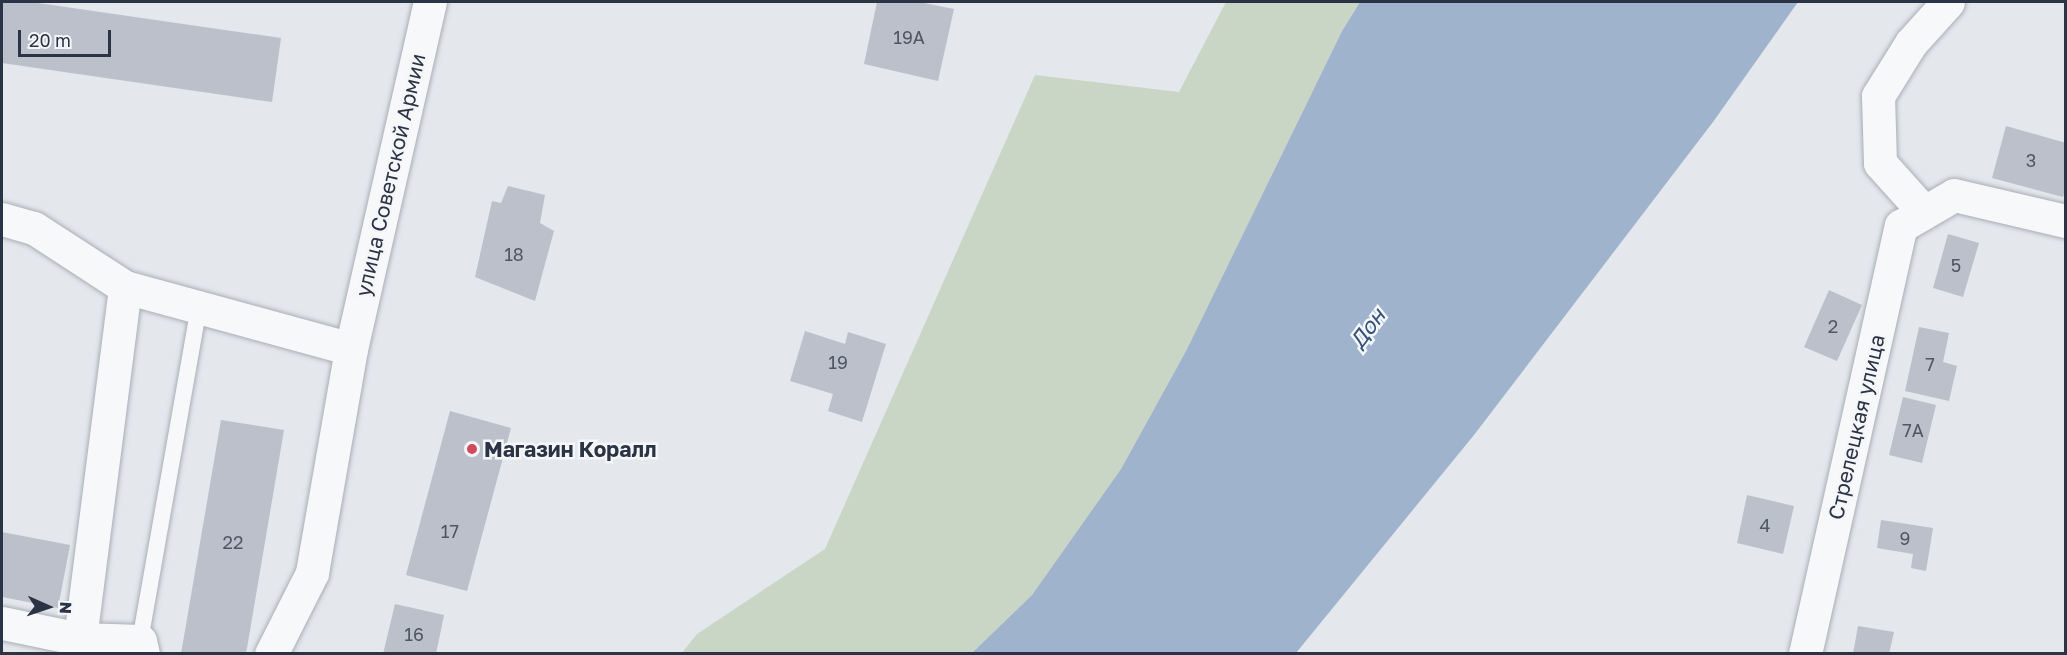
<!DOCTYPE html>
<html>
<head>
<meta charset="utf-8">
<style>
  body { margin:0 }
  #map { position:relative; width:2067px; height:655px; overflow:hidden; background:#e4e7ec; font-family:"Golos Text",sans-serif }
  div>[style] { position:absolute }
  [style*='--x'] { left:calc(var(--x)*1px); top:calc(var(--y)*1px); width:calc(var(--w)*1px); rotate:calc(var(--a)*1deg) }
  .green>* { inset:0; background:#c9d6c5 }
  .water>* { inset:0; background:#9fb4cc }
  .building>* { inset:0; background:#bbc0ca }
  .roads { filter:drop-shadow(0 0 2px #a9aeb7) drop-shadow(0 0 2px #a9aeb7) }
  .service>* { height:16px; margin:-8px; padding:0 8px; transform-origin:8px; border-radius:8px; background:#f7f8fa }
  .minor>* { height:33px; margin:-16.5px; padding:0 16.5px; transform-origin:16.5px; border-radius:16.5px; background:#f7f8fa }
  .dots>* { width:16px; height:16px; translate:-50% -50%; box-sizing:border-box; border:3px solid #f4f6f9; border-radius:50% }
  span { translate:-50% -50%; white-space:nowrap; text-align:center; line-height:1.15; -webkit-text-stroke:5px #f4f6f9; paint-order:stroke }
  .number-label { font-size:18px; color:#4f5766 }
  .number-label span { -webkit-text-stroke-width:0 }
  .street-label { font-size:21px; color:#2b3445 }
  .poi-label { font-size:21px; color:#2b3445; font-weight:700 }
  .left { translate:0 -50%; text-align:left }
  .water-label { font-size:22px; color:#34527a; font-style:italic }
  .frame { position:absolute; inset:0; border:3px solid #2b3445; pointer-events:none }
  .north { position:absolute; left:18px; top:577px; width:60px; height:60px; -webkit-text-stroke:4px #f4f6f9; paint-order:stroke; rotate:93deg; font-size:16px; font-weight:700; line-height:24px; text-align:center; color:#2b3445 }
  .north::after { content:''; display:block; margin:auto; width:21px; height:27px; background:#2b3445; clip-path:polygon(50% 0,100% 100%,50% 72%,0 100%) }
  .scale { position:absolute; left:18px; top:30px; width:93px; height:27px; box-sizing:border-box; border:3px solid #2b3445; border-top:0; padding-left:8px; font-size:18px; line-height:21px; white-space:nowrap; color:#2b3445; -webkit-text-stroke:4px #f4f6f9; paint-order:stroke }
</style>
</head>
<body>
<div id="map">
  <div class="green">
    <i style="clip-path:polygon(1226px 2px,1360px 2px,1342px 31px,1186px 351px,1121px 469px,1032px 595px,972px 653px,681px 654px,697px 634px,825px 549px,1035px 75px,1179px 92px)"></i>
  </div>
  <div class="water">
    <i style="clip-path:polygon(1360px 2px,1798px 2px,1713px 122px,1474px 435px,1296px 653px,972px 653px,1032px 595px,1121px 469px,1186px 351px,1342px 31px)"></i>
  </div>
  <div class="building">
    <i style="clip-path:polygon(2px 2px,31px 2px,281px 38px,272px 102px,2px 63px)"></i>
    <i style="clip-path:polygon(877px 2px,919px 2px,954px 9px,938px 81px,864px 64px)"></i>
    <i style="clip-path:polygon(2006px 126px,2066px 143px,2066px 188px,2063px 197px,1992px 178px)"></i>
    <i style="clip-path:polygon(508px 186px,545px 195px,540px 223px,554px 231px,535px 301px,475px 277px,492px 201px,501px 203px)"></i>
    <i style="clip-path:polygon(1948px 234px,1979px 243px,1963px 297px,1933px 288px)"></i>
    <i style="clip-path:polygon(1829px 290px,1862px 305px,1837px 361px,1804px 347px)"></i>
    <i style="clip-path:polygon(1919px 327px,1949px 333px,1943px 362px,1957px 366px,1949px 401px,1905px 391px)"></i>
    <i style="clip-path:polygon(805px 331px,845px 344px,848px 332px,886px 344px,862px 422px,828px 411px,833px 394px,790px 381px)"></i>
    <i style="clip-path:polygon(1903px 397px,1936px 405px,1922px 463px,1889px 455px)"></i>
    <i style="clip-path:polygon(450px 411px,511px 428px,467px 591px,406px 575px)"></i>
    <i style="clip-path:polygon(221px 420px,284px 430px,246px 654px,181px 654px)"></i>
    <i style="clip-path:polygon(1747px 495px,1794px 506px,1783px 554px,1737px 543px)"></i>
    <i style="clip-path:polygon(1881px 520px,1933px 528px,1926px 571px,1911px 568px,1913px 554px,1877px 548px)"></i>
    <i style="clip-path:polygon(2px 532px,70px 545px,58px 608px,2px 597px)"></i>
    <i style="clip-path:polygon(395px 604px,444px 615px,436px 654px,383px 654px)"></i>
    <i style="clip-path:polygon(1858px 626px,1894px 632px,1889px 654px,1853px 654px)"></i>
  </div>
  <div class="roads">
    <div class="service">
      <i style="--x:140;--y:641;--w:339;--a:-80"></i>
    </div>
    <div class="minor">
      <i style="--x:1924;--y:212;--w:66;--a:-131.9"></i>
      <i style="--x:1880;--y:163;--w:67;--a:-91.7"></i>
      <i style="--x:1878;--y:96;--w:62;--a:-58.1"></i>
      <i style="--x:1911;--y:43;--w:55;--a:-47.9"></i>
      <i style="--x:2;--y:219;--w:33;--a:16"></i>
      <i style="--x:34;--y:228;--w:108;--a:33"></i>
      <i style="--x:125;--y:287;--w:234;--a:15.3"></i>
      <i style="--x:351;--y:349;--w:227;--a:99.9"></i>
      <i style="--x:312;--y:573;--w:91;--a:116.8"></i>
      <i style="--x:351;--y:349;--w:356;--a:-77.2"></i>
      <i style="--x:2;--y:623;--w:80;--a:11.6"></i>
      <i style="--x:80;--y:639;--w:355;--a:-82.7"></i>
      <i style="--x:80;--y:639;--w:60;--a:1.9"></i>
      <i style="--x:140;--y:641;--w:13;--a:77"></i>
      <i style="--x:1805;--y:654;--w:439;--a:-77.4"></i>
      <i style="--x:1901;--y:226;--w:61;--a:-30.3"></i>
      <i style="--x:1954;--y:195;--w:115;--a:13.1"></i>
    </div>
  </div>
  <div class="dots">
    <i style="left:472px;top:449px;background:#d1495b"></i>
  </div>
  <div class="number-label">
    <span style="left:909px;top:37px">19А</span>
    <span style="left:2031px;top:160px">3</span>
    <span style="left:514px;top:254px">18</span>
    <span style="left:1956px;top:265px">5</span>
    <span style="left:1833px;top:326px">2</span>
    <span style="left:838px;top:362px">19</span>
    <span style="left:1930px;top:364px">7</span>
    <span style="left:1913px;top:430px">7А</span>
    <span style="left:1765px;top:525px">4</span>
    <span style="left:450px;top:531px">17</span>
    <span style="left:1905px;top:538px">9</span>
    <span style="left:233px;top:542px">22</span>
    <span style="left:414px;top:634px">16</span>
  </div>
  <div class="street-label">
    <span style="left:390px;top:175px;rotate:-77deg">улица Советской Армии</span>
    <span style="left:1856px;top:427px;rotate:-77deg">Стрелецкая улица</span>
  </div>
  <div class="poi-label">
    <span class="left" style="left:484px;top:449px">Магазин Коралл</span>
  </div>
  <div class="water-label">
    <span style="left:1367px;top:328px;rotate:-53deg">Дон</span>
  </div>
  <div class="frame"></div>
  <div class="north">N</div>
  <div class="scale">20 m</div>
</div>
</body>
</html>
